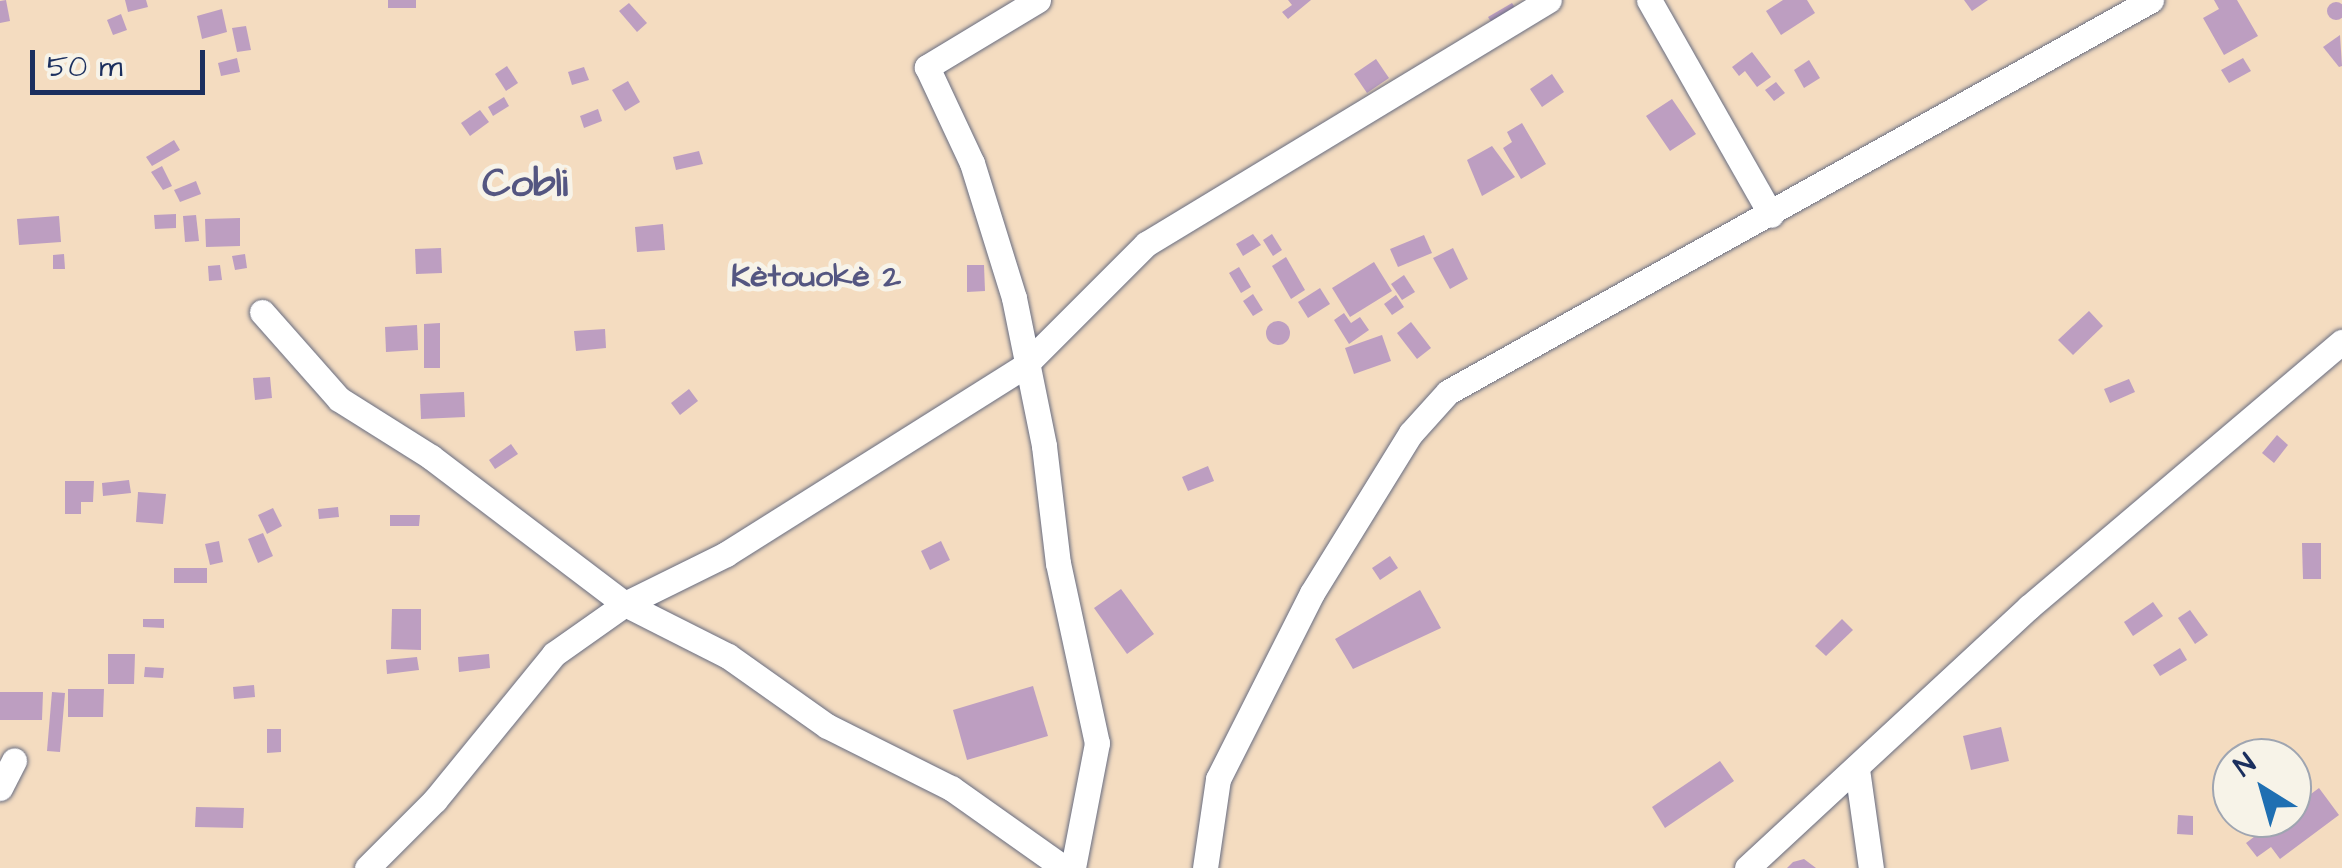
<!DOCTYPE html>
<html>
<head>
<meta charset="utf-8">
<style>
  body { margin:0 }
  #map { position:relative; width:2342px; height:868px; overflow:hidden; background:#f4dcc0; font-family:"Architects Daughter",sans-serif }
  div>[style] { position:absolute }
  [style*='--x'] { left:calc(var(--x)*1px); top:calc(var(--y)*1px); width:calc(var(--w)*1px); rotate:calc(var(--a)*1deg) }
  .building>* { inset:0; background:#bd9ec1 }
  .round { border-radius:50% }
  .roads { filter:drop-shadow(0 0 2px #676c80) drop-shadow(0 0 2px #676c80) }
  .minor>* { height:25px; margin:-12.5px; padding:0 12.5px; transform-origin:12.5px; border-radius:12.5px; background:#fff }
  span { translate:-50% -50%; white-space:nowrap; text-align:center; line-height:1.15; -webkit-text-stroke:10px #f7f3e8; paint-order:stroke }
  .neighbourhood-label { font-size:32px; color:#545681; font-weight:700 }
  .district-label { font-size:40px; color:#545681; font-weight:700 }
  .north { position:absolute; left:2212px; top:738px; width:100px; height:100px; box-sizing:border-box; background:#f7f3e8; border:2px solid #9fa5b1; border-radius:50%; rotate:323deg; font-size:28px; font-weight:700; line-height:40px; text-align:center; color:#1b2f5e }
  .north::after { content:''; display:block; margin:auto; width:35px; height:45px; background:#1f6fb2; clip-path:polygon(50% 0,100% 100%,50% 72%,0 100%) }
  .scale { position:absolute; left:30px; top:50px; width:175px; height:45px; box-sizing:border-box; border:5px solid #1b2f5e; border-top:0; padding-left:12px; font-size:30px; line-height:35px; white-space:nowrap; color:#1b2f5e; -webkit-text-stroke:8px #f7f3e8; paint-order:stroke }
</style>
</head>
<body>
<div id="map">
  <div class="building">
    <i style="clip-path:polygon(6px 0,10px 21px,0 23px,0 1px)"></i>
    <i style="clip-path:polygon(125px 0,146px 0,148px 7px,128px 12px)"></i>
    <i style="clip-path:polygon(388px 0,416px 0,416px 8px,388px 8px)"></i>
    <i style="clip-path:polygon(1288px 0,1311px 0,1288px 19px,1282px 12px,1292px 5px)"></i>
    <i style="clip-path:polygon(1783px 0,1807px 0,1815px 13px,1781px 35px,1766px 11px)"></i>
    <i style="clip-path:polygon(1964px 0,1988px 0,1972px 11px)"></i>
    <i style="clip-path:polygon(2214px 0,2237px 0,2258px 36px,2224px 55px,2203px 18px,2219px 9px)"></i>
    <i class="round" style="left:2327px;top:2px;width:18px;height:18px"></i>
    <i style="clip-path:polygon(629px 3px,647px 23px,637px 32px,619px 11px)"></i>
    <i style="clip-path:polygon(1512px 3px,1518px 12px,1494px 26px,1488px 17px)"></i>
    <i style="clip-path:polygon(222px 9px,227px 32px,202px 39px,197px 16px)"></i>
    <i style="clip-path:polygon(121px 14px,127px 30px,113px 35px,107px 20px)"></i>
    <i style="clip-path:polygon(246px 26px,251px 50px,237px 52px,232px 28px)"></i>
    <i style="clip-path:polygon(2340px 35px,2342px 66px,2339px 67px,2323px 47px)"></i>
    <i style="clip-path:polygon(1752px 52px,1771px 77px,1757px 87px,1745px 71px,1739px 76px,1732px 67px)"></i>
    <i style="clip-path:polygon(237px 58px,240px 72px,221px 76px,218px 63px)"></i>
    <i style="clip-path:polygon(2243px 58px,2251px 71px,2229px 83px,2221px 70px)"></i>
    <i style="clip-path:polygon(1376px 59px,1389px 78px,1367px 93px,1354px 74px)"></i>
    <i style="clip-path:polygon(1809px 60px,1820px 78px,1804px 88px,1794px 70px)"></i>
    <i style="clip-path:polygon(507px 66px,518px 83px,506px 91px,495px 74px)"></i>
    <i style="clip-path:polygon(584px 67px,589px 80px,572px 85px,568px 72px)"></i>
    <i style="clip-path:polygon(1552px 74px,1564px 92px,1542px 107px,1530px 89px)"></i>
    <i style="clip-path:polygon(628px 81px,640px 102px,625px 111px,612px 90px)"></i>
    <i style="clip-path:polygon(1776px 82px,1785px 93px,1774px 101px,1765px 90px)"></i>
    <i style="clip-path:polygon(504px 97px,509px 106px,493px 116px,488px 107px)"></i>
    <i style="clip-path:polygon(1672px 99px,1696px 134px,1670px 151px,1646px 116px)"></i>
    <i style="clip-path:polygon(598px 109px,602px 121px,584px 128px,580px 116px)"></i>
    <i style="clip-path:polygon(480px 110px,489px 122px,470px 136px,461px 123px)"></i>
    <i style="clip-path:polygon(1522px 123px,1546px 164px,1521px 179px,1503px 148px,1512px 142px,1507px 132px)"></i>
    <i style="clip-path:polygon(174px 140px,180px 150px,152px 166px,146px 157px)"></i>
    <i style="clip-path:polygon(1492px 146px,1515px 177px,1482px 196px,1467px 160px)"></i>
    <i style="clip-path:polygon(699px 151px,703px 164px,676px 170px,673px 157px)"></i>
    <i style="clip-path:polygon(162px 166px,172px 186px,163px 190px,151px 172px)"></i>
    <i style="clip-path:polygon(196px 181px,201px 194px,180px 202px,174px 190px)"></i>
    <i style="clip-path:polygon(176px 214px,176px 228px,155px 229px,154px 215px)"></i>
    <i style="clip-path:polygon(196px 215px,199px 241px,185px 242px,183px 216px)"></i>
    <i style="clip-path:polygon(59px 216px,61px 242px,19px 245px,17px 219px)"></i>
    <i style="clip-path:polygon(240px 218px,240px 246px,206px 247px,205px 219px)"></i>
    <i style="clip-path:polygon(663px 224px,665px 250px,637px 252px,635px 227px)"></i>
    <i style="clip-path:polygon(1253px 234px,1261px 245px,1243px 256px,1236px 244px)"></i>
    <i style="clip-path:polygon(1272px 234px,1282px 250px,1273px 256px,1263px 240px)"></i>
    <i style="clip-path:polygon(1424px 235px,1432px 253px,1398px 267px,1390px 249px)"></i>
    <i style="clip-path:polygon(441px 248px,442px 273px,416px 274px,415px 249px)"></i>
    <i style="clip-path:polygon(1453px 248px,1468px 279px,1450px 289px,1433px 258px)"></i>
    <i style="clip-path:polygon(64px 254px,65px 269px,53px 269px,53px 255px)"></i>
    <i style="clip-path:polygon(245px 254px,247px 268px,235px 270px,232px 256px)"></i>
    <i style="clip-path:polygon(1286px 257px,1305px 290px,1291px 299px,1272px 266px)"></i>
    <i style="clip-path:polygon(1374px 262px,1392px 291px,1350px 317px,1332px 288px)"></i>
    <i style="clip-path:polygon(220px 265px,222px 280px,209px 281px,208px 266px)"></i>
    <i style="clip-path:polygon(967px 265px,984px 265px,985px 291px,967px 292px)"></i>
    <i style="clip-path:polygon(1239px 267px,1251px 287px,1241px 293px,1229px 273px)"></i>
    <i style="clip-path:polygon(1404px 275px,1415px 292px,1402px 300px,1391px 284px)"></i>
    <i style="clip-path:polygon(1320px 288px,1330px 304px,1308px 318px,1298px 302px)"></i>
    <i style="clip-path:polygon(1253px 294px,1263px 310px,1253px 316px,1243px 301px)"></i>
    <i style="clip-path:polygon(1396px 295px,1404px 307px,1392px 315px,1384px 304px)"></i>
    <i style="clip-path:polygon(2089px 311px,2103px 326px,2073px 355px,2058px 340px)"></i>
    <i style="clip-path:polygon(1344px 313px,1351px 323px,1360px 317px,1369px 330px,1349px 344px,1334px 320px)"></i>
    <i class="round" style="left:1266px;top:321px;width:24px;height:24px"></i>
    <i style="clip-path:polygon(1411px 322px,1431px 348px,1417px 359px,1397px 333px)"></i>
    <i style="clip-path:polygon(440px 323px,440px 368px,424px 368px,424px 324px)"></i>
    <i style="clip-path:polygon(417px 325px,418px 350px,386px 352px,385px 327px)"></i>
    <i style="clip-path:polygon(605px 329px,606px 348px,576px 351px,574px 331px)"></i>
    <i style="clip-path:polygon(1382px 335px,1391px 361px,1354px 374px,1345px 348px)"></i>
    <i style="clip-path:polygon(270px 377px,272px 398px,255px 400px,253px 378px)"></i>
    <i style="clip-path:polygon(2129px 379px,2135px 392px,2110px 403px,2104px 389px)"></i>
    <i style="clip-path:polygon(689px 389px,698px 401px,680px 415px,671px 403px)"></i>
    <i style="clip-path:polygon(464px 392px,465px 417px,421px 419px,420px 394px)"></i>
    <i style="clip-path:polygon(2277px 435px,2288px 445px,2274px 463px,2262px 453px)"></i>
    <i style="clip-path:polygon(511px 444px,518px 454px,495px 469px,489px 460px)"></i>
    <i style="clip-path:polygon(1208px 466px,1214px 481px,1188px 491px,1182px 477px)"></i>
    <i style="clip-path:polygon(129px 480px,131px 493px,103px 496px,102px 483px)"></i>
    <i style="clip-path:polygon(65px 481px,94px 481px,93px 502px,81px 502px,81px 514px,65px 514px)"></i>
    <i style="clip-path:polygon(138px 492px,166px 494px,163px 524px,136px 522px)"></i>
    <i style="clip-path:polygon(338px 507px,339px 517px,319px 519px,318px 509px)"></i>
    <i style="clip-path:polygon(273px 508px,282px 526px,267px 534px,258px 515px)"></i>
    <i style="clip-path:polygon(390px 515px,420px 515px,419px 526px,390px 526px)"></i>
    <i style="clip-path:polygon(263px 533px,273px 556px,258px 563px,248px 539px)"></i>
    <i style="clip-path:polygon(219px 541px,223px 562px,210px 565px,205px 544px)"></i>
    <i style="clip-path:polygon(941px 541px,950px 560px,930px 570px,921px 551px)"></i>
    <i style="clip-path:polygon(2302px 543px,2321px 543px,2321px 579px,2303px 579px)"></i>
    <i style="clip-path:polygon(1390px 556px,1398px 568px,1380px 580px,1372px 568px)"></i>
    <i style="clip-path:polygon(174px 568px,207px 568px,207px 583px,174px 583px)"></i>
    <i style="clip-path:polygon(1121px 589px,1154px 634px,1127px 654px,1094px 608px)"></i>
    <i style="clip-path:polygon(1420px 590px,1441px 628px,1353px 669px,1335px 639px)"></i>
    <i style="clip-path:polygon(2153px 602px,2163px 616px,2133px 636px,2124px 622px)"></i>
    <i style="clip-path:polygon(392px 609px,421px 609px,421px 650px,391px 649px)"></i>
    <i style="clip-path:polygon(2190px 610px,2208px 635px,2195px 644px,2178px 618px)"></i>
    <i style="clip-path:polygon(143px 619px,164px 619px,164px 628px,143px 627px)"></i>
    <i style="clip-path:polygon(1842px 619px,1853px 630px,1826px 656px,1815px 646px)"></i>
    <i style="clip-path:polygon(2180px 648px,2187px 660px,2160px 676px,2153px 665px)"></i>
    <i style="clip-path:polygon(108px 654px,135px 654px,134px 684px,108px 684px)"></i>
    <i style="clip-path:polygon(489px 654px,490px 668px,459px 672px,458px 657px)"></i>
    <i style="clip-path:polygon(417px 657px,419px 670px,387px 674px,386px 660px)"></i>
    <i style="clip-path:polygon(145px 667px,164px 668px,163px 678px,144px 677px)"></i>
    <i style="clip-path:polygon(254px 685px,255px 697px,234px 699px,233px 687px)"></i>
    <i style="clip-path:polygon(1033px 686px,1048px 736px,967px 760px,953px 710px)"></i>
    <i style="clip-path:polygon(68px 689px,104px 689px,103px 717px,68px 717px)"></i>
    <i style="clip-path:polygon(0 692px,43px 692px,42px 720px,0 720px)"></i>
    <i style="clip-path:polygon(52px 692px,65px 693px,60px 752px,47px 751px)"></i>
    <i style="clip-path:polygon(2001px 727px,2009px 761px,1971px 770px,1963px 736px)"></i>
    <i style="clip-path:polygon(267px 729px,281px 729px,281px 752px,267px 753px)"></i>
    <i style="clip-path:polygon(1720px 761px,1734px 781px,1665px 828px,1652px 807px)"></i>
    <i style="clip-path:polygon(2319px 788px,2339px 815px,2280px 859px,2271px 847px,2257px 857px,2246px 843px,2279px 818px,2292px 818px,2292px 808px)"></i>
    <i style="clip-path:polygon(196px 807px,244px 808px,243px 828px,195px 827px)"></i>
    <i style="clip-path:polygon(2178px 815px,2193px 816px,2193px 835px,2177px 834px)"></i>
    <i style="clip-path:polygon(1804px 859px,1816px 868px,1787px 868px,1793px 862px)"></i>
  </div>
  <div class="roads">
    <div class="minor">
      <i style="--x:1038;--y:0;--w:130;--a:148.9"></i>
      <i style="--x:927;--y:67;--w:106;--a:64.9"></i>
      <i style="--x:972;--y:163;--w:141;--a:72.7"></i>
      <i style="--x:1014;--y:298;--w:151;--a:78.5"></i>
      <i style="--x:1044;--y:446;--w:118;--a:83.2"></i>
      <i style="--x:1058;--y:563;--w:184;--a:77.8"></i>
      <i style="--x:1097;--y:743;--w:127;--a:100.9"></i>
      <i style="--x:1649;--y:0;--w:247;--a:60.4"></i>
      <i style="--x:262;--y:312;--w:116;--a:48.5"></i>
      <i style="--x:339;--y:399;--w:109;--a:32.2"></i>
      <i style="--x:431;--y:457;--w:243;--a:37.2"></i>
      <i style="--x:625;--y:604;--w:115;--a:26.8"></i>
      <i style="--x:728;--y:656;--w:121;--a:35.3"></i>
      <i style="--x:827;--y:726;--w:139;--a:26.6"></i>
      <i style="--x:951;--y:788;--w:138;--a:35.3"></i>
      <i style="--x:1857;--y:769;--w:100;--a:82"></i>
      <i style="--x:0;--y:788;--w:31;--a:-63"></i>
      <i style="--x:367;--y:868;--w:96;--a:-45"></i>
      <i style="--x:435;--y:800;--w:188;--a:-50.8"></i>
      <i style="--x:554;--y:654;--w:87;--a:-35.2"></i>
      <i style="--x:625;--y:604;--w:113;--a:-26.3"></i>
      <i style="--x:726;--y:554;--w:352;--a:-32.2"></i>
      <i style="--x:1024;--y:366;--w:173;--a:-45"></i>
      <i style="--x:1146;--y:244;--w:471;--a:-31.2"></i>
      <i style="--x:1205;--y:868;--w:90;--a:-81.7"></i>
      <i style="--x:1218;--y:779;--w:208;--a:-63.2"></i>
      <i style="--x:1312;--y:593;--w:188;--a:-58.3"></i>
      <i style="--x:1411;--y:433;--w:55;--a:-47.9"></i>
      <i style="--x:1448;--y:392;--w:805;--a:-29.14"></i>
      <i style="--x:1747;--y:868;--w:384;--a:-42.8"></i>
      <i style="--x:2029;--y:607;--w:410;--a:-40.3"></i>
    </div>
  </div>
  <div class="neighbourhood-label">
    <span style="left:816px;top:277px">Kètouokè 2</span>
  </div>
  <div class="district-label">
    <span style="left:525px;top:185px">Cobli</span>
  </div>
  <div class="north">N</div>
  <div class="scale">50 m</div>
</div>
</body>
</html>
